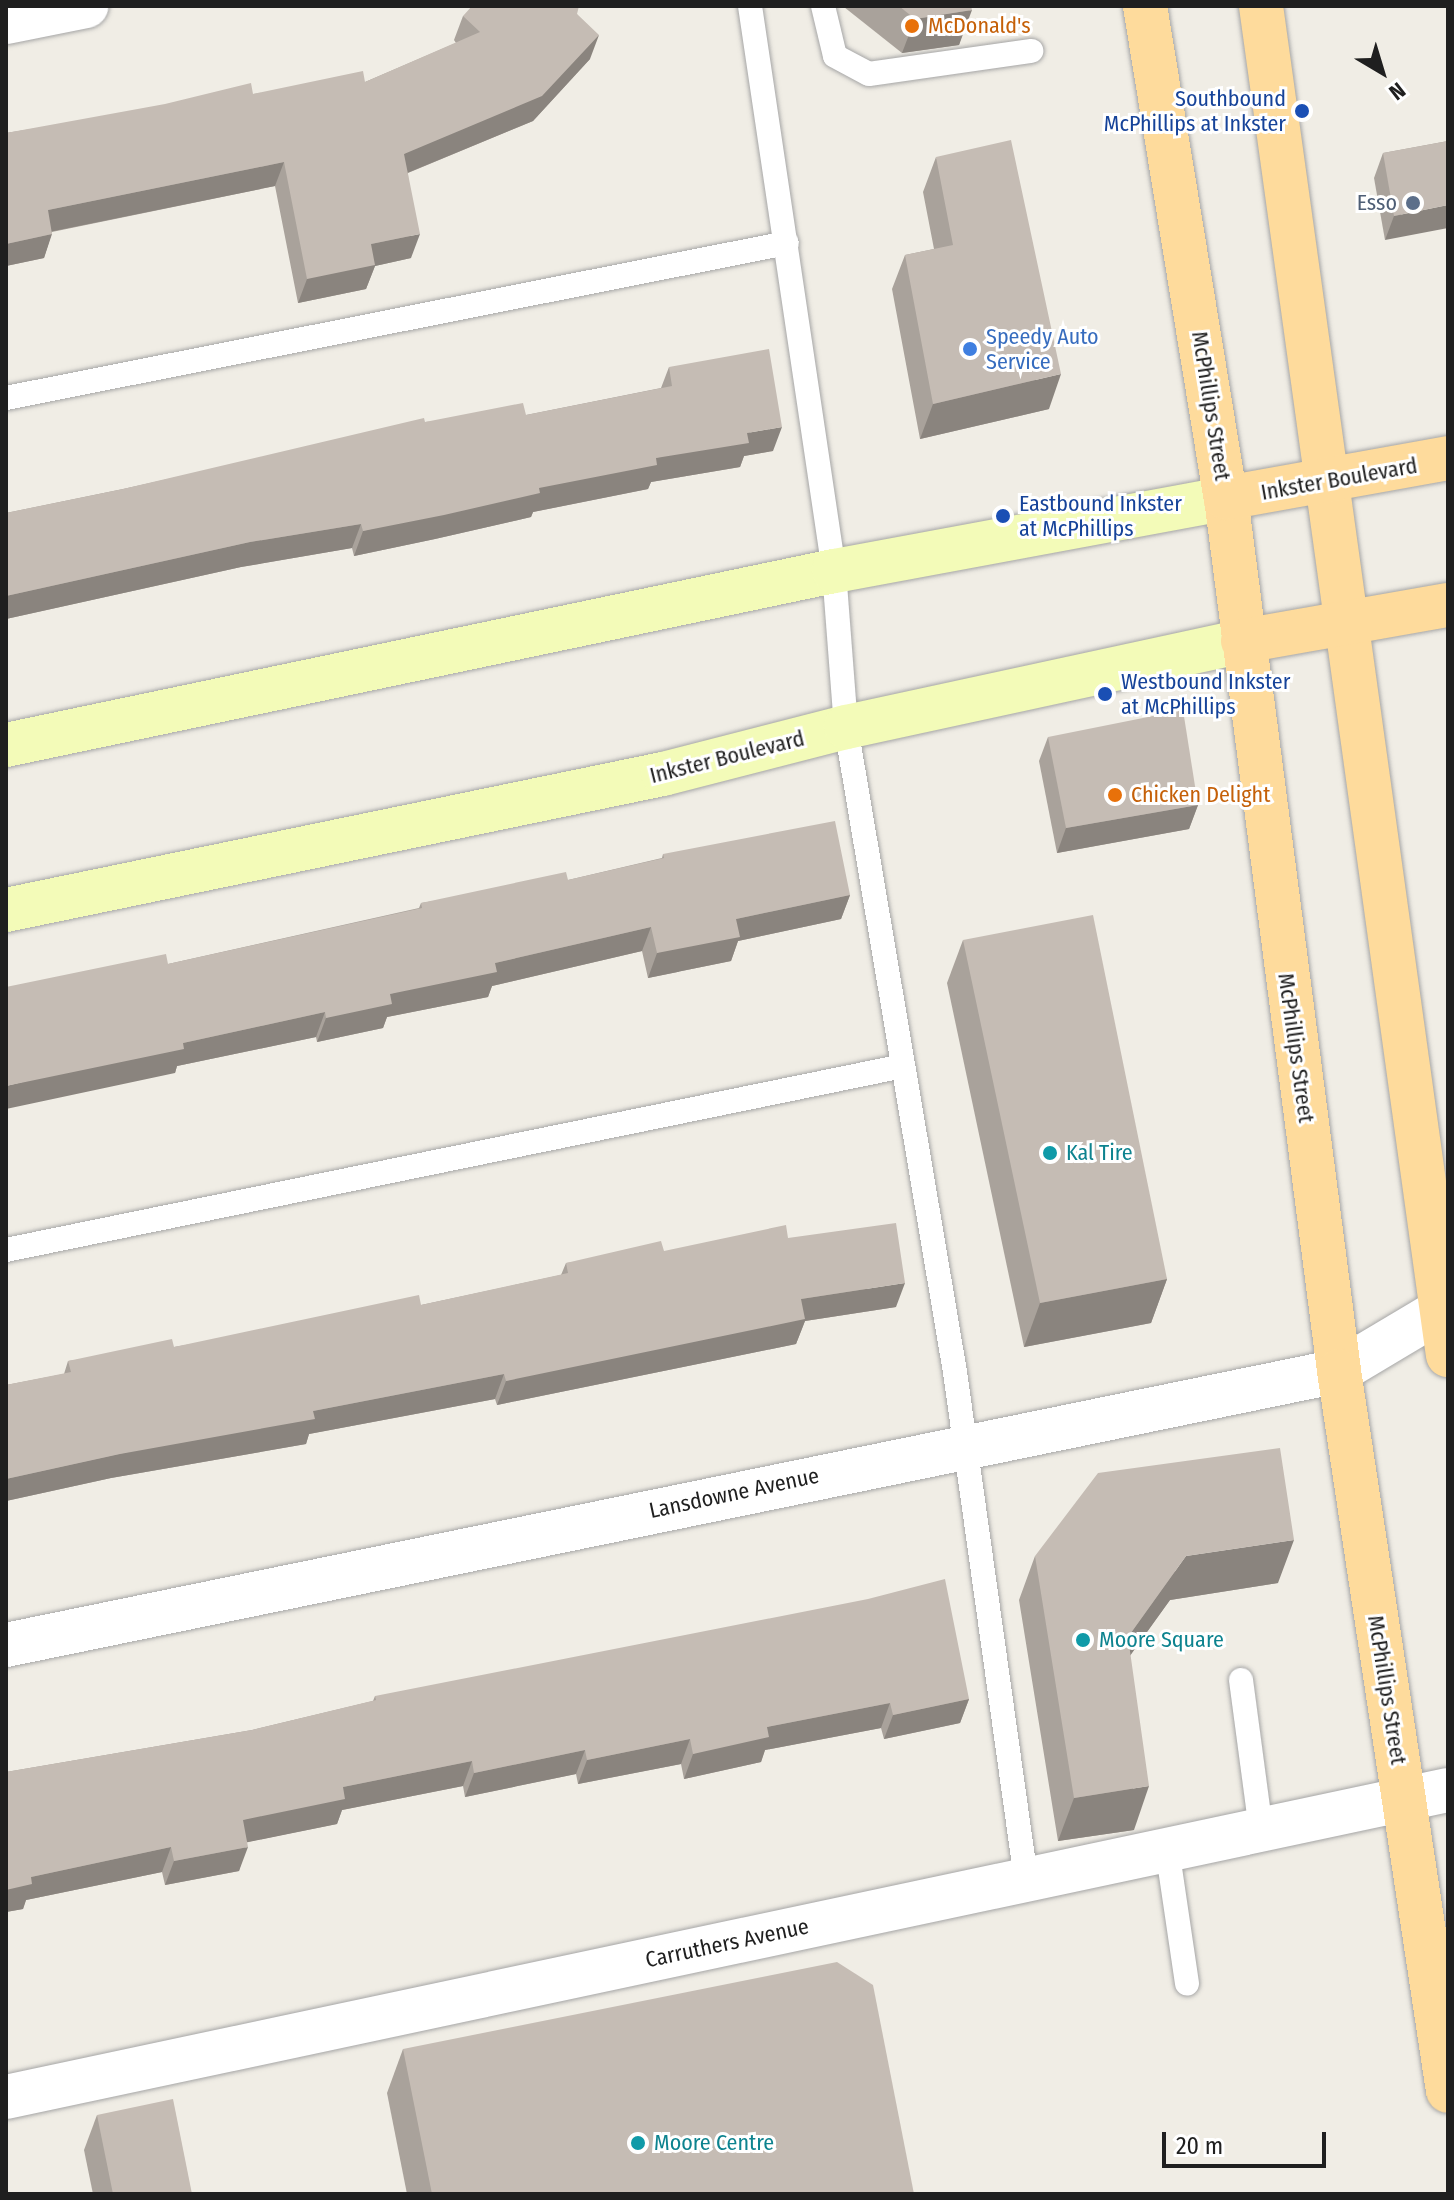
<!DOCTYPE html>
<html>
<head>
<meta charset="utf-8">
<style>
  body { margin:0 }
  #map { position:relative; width:1454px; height:2200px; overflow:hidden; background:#f0ede5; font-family:"Fira Sans Condensed",sans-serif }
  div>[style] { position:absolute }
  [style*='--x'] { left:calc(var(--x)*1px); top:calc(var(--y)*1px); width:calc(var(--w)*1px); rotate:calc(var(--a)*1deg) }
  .roads { filter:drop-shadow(0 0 2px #a6a6a6) drop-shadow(0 0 2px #a6a6a6) }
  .lane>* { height:24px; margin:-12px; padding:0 12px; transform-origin:12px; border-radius:12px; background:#fff }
  .street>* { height:44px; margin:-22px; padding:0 22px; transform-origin:22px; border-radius:22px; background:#fff }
  .secondary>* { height:44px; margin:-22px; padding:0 22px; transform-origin:22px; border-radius:22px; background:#f3fbb8 }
  .primary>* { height:44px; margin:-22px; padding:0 22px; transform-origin:22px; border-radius:22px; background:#fedb9c }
  .wall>* { inset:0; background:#a9a29b }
  .shaded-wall>* { inset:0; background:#8a847e }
  .building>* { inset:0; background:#c5bcb4 }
  .dots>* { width:22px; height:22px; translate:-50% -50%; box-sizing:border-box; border:4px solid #fff; border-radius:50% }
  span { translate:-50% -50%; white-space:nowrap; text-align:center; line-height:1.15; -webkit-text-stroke:6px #fff; paint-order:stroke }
  .food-label { font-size:22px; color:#c56008 }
  .left { translate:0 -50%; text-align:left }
  .transit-label { font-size:22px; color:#164399 }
  .right { translate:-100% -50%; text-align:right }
  .service-label { font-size:22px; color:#4e5e75 }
  .shop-label { font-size:22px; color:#366cbe }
  .street-label { font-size:22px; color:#1f1f1f }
  .culture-label { font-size:22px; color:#0d838f }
  .frame { position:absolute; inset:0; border:8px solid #1f1f1f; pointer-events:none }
  .north { position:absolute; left:1342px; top:32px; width:80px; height:80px; -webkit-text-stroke:6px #fff; paint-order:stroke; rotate:142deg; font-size:22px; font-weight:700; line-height:32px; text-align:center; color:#1f1f1f }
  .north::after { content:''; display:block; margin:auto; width:28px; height:36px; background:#1f1f1f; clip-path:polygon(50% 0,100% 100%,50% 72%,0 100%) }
  .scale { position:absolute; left:1162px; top:2132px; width:164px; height:36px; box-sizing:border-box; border:4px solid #1f1f1f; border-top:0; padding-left:10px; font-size:24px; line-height:28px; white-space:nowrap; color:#1f1f1f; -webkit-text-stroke:6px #fff; paint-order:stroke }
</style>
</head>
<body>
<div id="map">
  <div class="roads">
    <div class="lane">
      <i style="--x:750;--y:6;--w:571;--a:81.54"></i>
      <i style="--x:834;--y:571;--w:156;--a:85.6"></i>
      <i style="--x:846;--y:727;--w:654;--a:80.41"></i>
      <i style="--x:955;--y:1372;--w:512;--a:82.03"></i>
      <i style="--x:823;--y:6;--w:51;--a:76.5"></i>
      <i style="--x:835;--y:56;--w:38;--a:28"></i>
      <i style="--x:869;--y:74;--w:164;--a:-8.1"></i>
      <i style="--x:6;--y:398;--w:796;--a:-11.23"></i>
      <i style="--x:6;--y:1250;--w:916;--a:-11.59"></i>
      <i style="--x:1241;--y:1680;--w:151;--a:82.4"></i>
      <i style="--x:1167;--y:1848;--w:137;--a:81.6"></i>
    </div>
    <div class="street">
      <i style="--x:6;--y:22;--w:82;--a:-11.3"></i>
      <i style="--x:6;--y:1645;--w:1361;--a:-11.62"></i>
      <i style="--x:1339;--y:1371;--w:127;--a:-30.8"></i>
      <i style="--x:6;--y:2097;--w:1474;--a:-12.02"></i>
    </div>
    <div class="secondary">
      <i style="--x:6;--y:745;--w:846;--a:-11.87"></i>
      <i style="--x:834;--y:571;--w:399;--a:-10.5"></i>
      <i style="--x:6;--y:910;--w:671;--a:-11.7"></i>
      <i style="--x:663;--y:774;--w:189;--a:-14.4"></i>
      <i style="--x:846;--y:727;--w:406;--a:-12.2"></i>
    </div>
    <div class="primary">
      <i style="--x:1145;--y:6;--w:499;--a:80.7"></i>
      <i style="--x:1226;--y:498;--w:880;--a:82.62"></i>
      <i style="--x:1339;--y:1371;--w:728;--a:81.39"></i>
      <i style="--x:1261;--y:6;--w:1362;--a:82.11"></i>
      <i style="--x:1226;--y:498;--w:226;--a:-10.2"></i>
      <i style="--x:1243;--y:641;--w:208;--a:-10"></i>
    </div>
  </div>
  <div class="wall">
    <i style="clip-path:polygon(843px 6px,971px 6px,959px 45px,902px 53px,844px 7px)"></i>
    <i style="clip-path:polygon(577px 14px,590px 59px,533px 121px,408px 173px,411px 258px,375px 266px,366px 289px,298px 303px,275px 186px,52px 232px,44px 258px,6px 266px,6px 133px,253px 94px,365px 82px,456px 43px,454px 40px,463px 16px)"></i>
    <i style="clip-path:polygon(1448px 141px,1385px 240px,1374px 178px,1383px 153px)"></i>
    <i style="clip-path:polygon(936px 157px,1049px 409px,920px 439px,892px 289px,905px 255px,934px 249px,923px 192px)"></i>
    <i style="clip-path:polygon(669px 367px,773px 451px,744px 456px,740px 467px,651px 482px,648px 489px,533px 512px,531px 517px,435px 539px,354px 556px,352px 548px,241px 567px,6px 619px,6px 513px,123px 489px,425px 422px,526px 415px,661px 388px)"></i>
    <i style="clip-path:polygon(1048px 737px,1198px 805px,1189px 829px,1057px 853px,1039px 761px)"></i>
    <i style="clip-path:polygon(663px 854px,850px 895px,841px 919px,738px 941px,731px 961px,648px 978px,642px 951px,492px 986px,488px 997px,387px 1017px,383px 1028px,317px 1042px,316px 1037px,177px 1066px,175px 1073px,168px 964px,419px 908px,421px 903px,568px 880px,662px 858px)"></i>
    <i style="clip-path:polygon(963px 940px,1167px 1279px,1151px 1323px,1024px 1347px,947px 983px)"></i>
    <i style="clip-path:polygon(788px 1238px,896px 1307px,805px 1321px,796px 1344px,497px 1405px,495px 1399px,309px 1434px,306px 1444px,111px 1478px,6px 1501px,6px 1385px,64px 1374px,68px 1361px,174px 1347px,421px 1305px,561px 1275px,566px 1263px)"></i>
    <i style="clip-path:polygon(1035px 1556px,1278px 1583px,1170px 1600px,1130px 1655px,1134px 1830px,1058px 1841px,1019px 1600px)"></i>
    <i style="clip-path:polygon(375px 1696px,969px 1699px,960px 1723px,884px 1739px,881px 1728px,765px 1750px,761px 1762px,684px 1779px,681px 1764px,578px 1784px,576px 1774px,465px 1797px,463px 1786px,342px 1810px,337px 1824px,247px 1842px,239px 1871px,165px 1885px,162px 1872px,26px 1900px,23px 1909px,6px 1912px,6px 1772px,252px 1730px,373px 1701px)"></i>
    <i style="clip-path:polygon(403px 2049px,914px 2194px,407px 2194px,387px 2093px)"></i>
    <i style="clip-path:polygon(97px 2115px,192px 2194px,93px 2194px,84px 2150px)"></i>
  </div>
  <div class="shaded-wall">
    <i style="clip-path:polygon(972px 10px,959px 45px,902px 53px,915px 19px)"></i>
    <i style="clip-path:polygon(599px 35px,590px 59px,533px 121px,395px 178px,404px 154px)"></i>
    <i style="clip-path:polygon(284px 162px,275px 186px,39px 234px,48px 210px)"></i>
    <i style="clip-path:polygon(1448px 205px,1448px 228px,1385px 240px,1394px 216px)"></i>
    <i style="clip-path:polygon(52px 234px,44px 258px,6px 266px,6px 244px)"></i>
    <i style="clip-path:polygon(420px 234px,411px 258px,375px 266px,366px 289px,298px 303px,307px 279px,371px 244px)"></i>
    <i style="clip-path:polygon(1061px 374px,1049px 409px,920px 439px,933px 404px)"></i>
    <i style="clip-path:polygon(782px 427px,773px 451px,744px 456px,740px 467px,651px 482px,648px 489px,533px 512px,531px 517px,435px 539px,354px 556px,363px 531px,656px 458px,747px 433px)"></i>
    <i style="clip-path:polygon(361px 524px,352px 548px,241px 567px,6px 619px,6px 596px,250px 542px)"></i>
    <i style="clip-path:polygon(1198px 805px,1189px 829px,1057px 853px,1066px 828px)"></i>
    <i style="clip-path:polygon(850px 895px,841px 919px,738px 941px,731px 961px,648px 978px,657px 953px,736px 919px)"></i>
    <i style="clip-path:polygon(651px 927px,642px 951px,492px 986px,488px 997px,387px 1017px,383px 1028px,317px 1042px,326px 1018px,390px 994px,495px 963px)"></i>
    <i style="clip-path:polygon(325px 1012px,316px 1037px,177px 1066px,175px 1073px,6px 1109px,6px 1086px,183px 1043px)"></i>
    <i style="clip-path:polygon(1167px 1279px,1151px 1323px,1024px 1347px,1040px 1303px)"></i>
    <i style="clip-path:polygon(905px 1283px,896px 1307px,805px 1321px,796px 1344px,497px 1405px,506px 1381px,801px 1299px)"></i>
    <i style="clip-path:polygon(504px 1374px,495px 1399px,309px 1434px,306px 1444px,111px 1478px,6px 1501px,6px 1479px,313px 1411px)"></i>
    <i style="clip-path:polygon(1294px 1540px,1278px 1583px,1170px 1600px,1112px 1681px,1128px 1637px,1186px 1556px)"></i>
    <i style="clip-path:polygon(969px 1699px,960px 1723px,884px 1739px,893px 1715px)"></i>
    <i style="clip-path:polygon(890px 1703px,881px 1728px,765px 1750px,761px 1762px,684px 1779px,693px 1754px,767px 1727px)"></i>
    <i style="clip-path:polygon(690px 1739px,681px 1764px,578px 1784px,587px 1760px)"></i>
    <i style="clip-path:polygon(585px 1750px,576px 1774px,465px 1797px,474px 1773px)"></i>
    <i style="clip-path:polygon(472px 1761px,463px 1786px,342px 1810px,337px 1824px,234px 1845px,243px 1820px,343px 1787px)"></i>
    <i style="clip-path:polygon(1149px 1786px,1134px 1830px,1058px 1841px,1074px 1798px)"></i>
    <i style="clip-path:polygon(171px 1847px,162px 1872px,26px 1900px,23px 1909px,6px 1912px,6px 1890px,31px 1877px)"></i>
    <i style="clip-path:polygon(248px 1847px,239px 1871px,165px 1885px,174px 1861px)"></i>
  </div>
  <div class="building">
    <i style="clip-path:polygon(472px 6px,579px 6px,577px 14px,599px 35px,542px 96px,404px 154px,420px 234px,371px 244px,375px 265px,307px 279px,284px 162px,48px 210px,52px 234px,6px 244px,6px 133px,165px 104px,251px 83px,253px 94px,363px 71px,365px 82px,480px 32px,463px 16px)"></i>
    <i style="clip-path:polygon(899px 6px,971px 6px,972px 10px,915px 19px)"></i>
    <i style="clip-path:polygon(1011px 140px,1061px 374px,933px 404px,905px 255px,953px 245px,936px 157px)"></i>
    <i style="clip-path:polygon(1448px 141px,1448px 205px,1394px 216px,1383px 153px)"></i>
    <i style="clip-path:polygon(769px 349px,782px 427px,747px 433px,749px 443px,656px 458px,657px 465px,539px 488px,540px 493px,444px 515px,363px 531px,361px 524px,250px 542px,6px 596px,6px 513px,123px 489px,424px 418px,425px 422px,523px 403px,526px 415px,672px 386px,669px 367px)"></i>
    <i style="clip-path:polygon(1183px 710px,1198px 805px,1066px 828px,1048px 737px)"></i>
    <i style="clip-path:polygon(835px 821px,850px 895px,736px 919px,740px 937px,657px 953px,651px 927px,495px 963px,497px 972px,390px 994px,392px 1004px,326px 1018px,325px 1012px,183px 1043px,184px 1049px,6px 1086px,6px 987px,166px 954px,168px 964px,422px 908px,421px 903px,566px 872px,568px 880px,664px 858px,663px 854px)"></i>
    <i style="clip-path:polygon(1093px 915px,1167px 1279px,1040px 1303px,963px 940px)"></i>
    <i style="clip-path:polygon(896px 1223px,905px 1283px,801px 1299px,805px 1319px,506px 1381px,504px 1374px,313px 1411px,315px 1419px,120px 1454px,6px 1479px,6px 1385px,71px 1372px,68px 1361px,172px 1339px,174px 1347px,419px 1295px,421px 1305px,568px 1273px,566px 1263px,661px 1241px,664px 1251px,786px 1225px,788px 1238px)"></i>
    <i style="clip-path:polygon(1280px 1448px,1294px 1540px,1186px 1556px,1128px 1637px,1149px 1786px,1074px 1798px,1035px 1556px,1098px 1473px)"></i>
    <i style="clip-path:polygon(945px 1579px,969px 1699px,893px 1715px,890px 1703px,767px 1727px,769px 1737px,693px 1754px,690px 1739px,587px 1760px,585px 1750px,474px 1773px,472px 1761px,343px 1787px,345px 1799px,243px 1820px,248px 1847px,174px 1861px,171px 1847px,31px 1877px,32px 1884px,6px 1890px,6px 1772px,252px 1730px,376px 1700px,375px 1696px,868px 1599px)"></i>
    <i style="clip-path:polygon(837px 1962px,873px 1985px,914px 2194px,432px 2194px,403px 2049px)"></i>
    <i style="clip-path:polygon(173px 2099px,192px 2194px,113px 2194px,97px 2115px)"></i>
  </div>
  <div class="dots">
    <i style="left:912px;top:26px;background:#e8710a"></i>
    <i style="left:1302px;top:111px;background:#1a4fb4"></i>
    <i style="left:1413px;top:203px;background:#5c6f8a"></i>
    <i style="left:970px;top:349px;background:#3f7fe0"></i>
    <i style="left:1003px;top:516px;background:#1a4fb4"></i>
    <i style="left:1105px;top:694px;background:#1a4fb4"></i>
    <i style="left:1115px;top:795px;background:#e8710a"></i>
    <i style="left:1050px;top:1153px;background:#0f9aa8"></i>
    <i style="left:1083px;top:1640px;background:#0f9aa8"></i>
    <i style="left:638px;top:2143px;background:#0f9aa8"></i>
  </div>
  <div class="food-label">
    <span class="left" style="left:928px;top:26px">McDonald's</span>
    <span class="left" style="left:1131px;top:795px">Chicken Delight</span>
  </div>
  <div class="transit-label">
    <span class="right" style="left:1286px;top:111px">Southbound<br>McPhillips at Inkster</span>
    <span class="left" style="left:1019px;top:516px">Eastbound Inkster<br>at McPhillips</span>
    <span class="left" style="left:1121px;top:694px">Westbound Inkster<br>at McPhillips</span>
  </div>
  <div class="service-label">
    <span class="right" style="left:1397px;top:203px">Esso</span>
  </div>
  <div class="shop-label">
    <span class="left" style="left:986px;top:349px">Speedy Auto<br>Service</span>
  </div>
  <div class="street-label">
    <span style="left:1211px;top:406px;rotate:81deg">McPhillips Street</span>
    <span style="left:1339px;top:479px;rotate:-10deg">Inkster Boulevard</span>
    <span style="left:727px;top:757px;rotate:-14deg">Inkster Boulevard</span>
    <span style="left:1296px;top:1048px;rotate:82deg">McPhillips Street</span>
    <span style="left:734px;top:1493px;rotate:-12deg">Lansdowne Avenue</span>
    <span style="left:1387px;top:1690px;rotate:81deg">McPhillips Street</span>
    <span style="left:727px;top:1943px;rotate:-12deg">Carruthers Avenue</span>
  </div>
  <div class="culture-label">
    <span class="left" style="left:1066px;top:1153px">Kal Tire</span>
    <span class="left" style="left:1099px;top:1640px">Moore Square</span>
    <span class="left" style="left:654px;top:2143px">Moore Centre</span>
  </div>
  <div class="frame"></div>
  <div class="north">N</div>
  <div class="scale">20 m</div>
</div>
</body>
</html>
